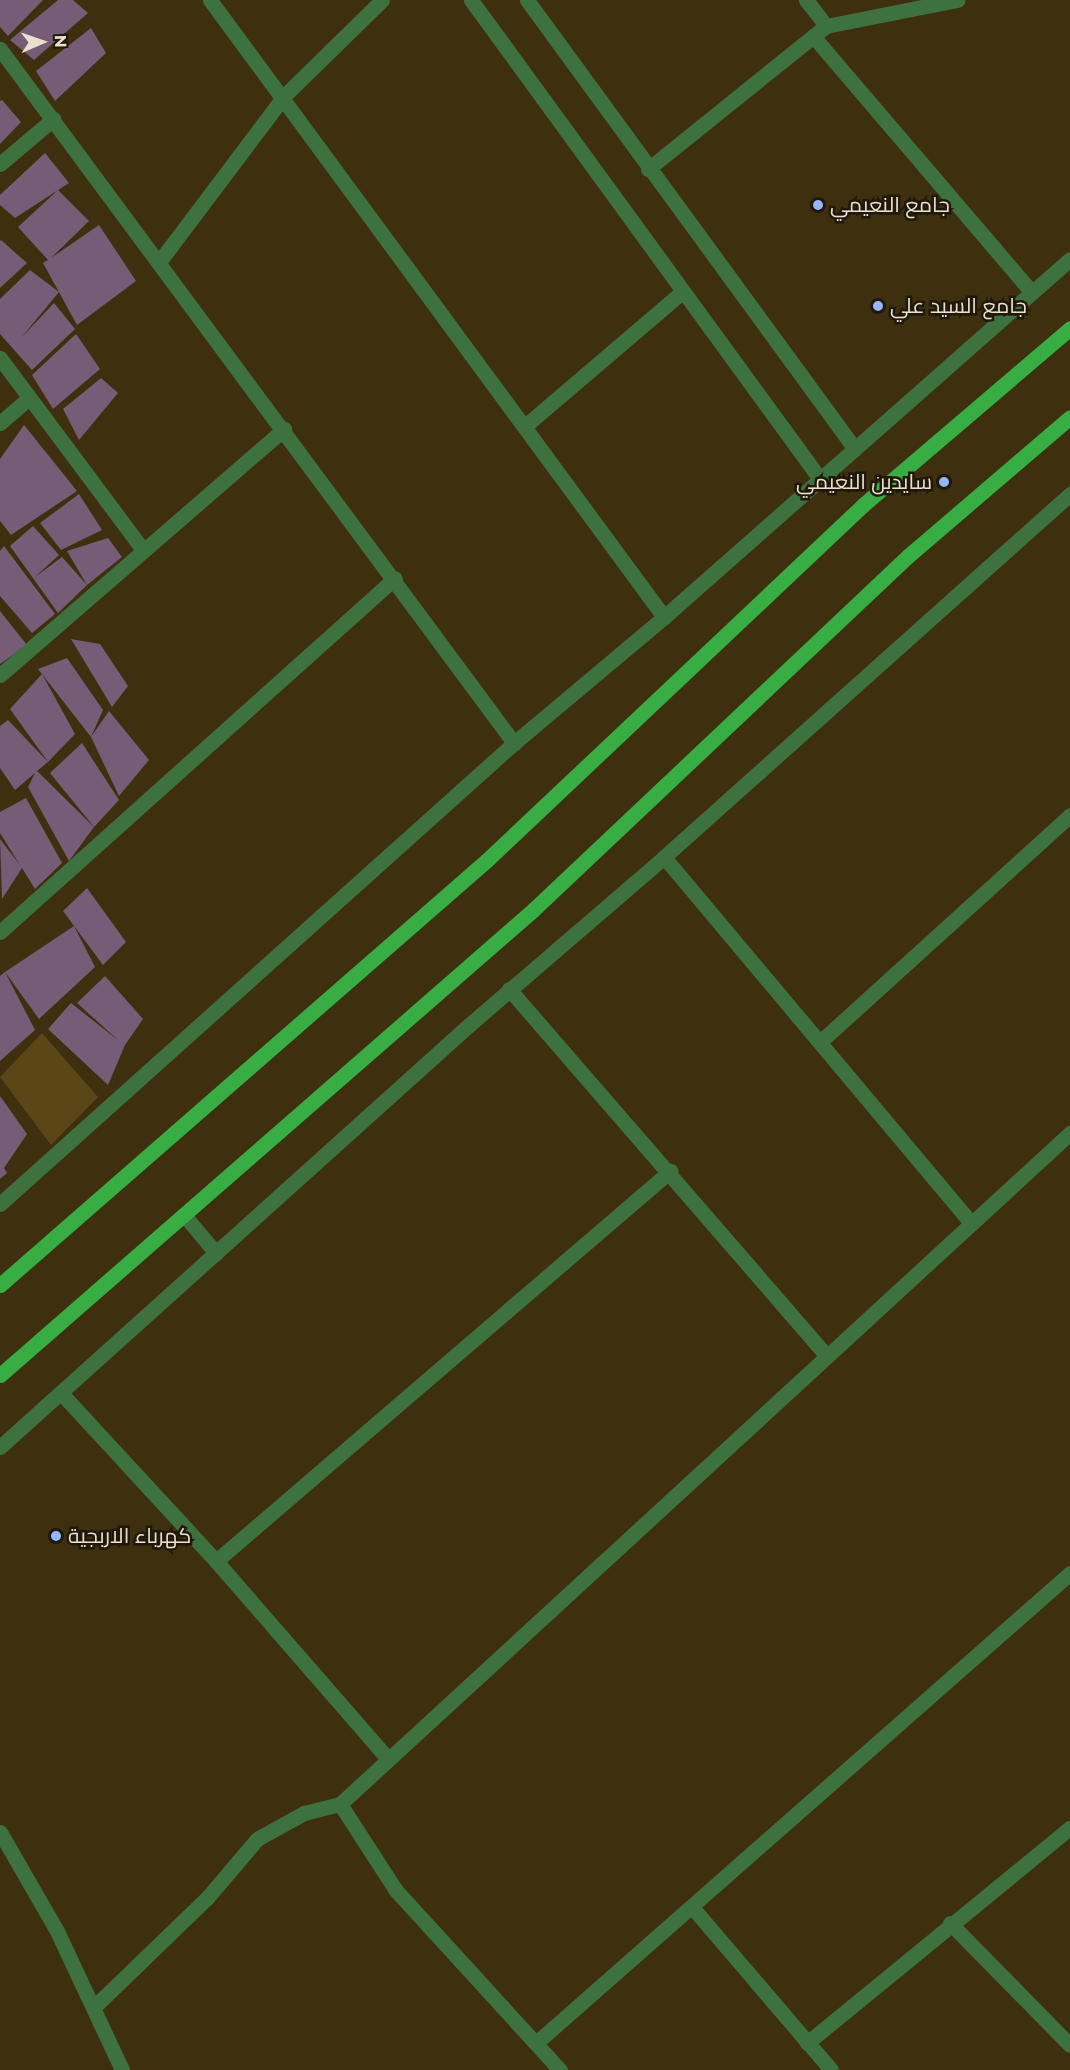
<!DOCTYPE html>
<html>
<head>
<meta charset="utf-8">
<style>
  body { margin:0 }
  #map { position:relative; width:1070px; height:2070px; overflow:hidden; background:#3e2f0f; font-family:Montserrat,Cairo,sans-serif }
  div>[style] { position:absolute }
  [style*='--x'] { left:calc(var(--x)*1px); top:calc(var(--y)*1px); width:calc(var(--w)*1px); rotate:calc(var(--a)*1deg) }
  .green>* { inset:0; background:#5a4616 }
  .building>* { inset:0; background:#765c77 }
  .minor>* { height:15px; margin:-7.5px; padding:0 7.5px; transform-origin:7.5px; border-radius:7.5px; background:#3d713f }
  .major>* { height:15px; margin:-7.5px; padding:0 7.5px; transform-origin:7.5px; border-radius:7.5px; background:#37ad44 }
  .dots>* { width:16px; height:16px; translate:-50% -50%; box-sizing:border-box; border:3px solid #1f180b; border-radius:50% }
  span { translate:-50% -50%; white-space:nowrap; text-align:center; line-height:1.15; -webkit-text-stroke:5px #1f180b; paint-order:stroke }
  .poi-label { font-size:21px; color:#e9e0ce }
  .left { translate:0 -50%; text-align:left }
  .right { translate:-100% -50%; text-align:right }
  .north { position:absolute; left:12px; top:12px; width:60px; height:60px; -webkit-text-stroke:4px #1f180b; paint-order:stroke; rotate:88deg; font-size:16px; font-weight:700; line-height:24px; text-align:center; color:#e9e0ce }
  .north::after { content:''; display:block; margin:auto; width:21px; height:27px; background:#e9e0ce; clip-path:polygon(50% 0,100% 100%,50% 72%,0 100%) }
</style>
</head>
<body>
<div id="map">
  <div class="green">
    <i style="clip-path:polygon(42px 1033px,98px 1097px,51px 1145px,0 1077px)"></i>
  </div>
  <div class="building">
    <i style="clip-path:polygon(0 0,43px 0,8px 36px,0 27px)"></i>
    <i style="clip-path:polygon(58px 0,73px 0,88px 13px,34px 60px,10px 40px)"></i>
    <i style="clip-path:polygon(91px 28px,106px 53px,55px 101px,36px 71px)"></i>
    <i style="clip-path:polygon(2px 100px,21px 122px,0 144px,0 101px)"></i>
    <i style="clip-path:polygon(45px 153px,69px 183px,15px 218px,0 205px,0 195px)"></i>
    <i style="clip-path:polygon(58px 190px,89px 221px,51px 258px,99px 225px,136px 281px,77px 325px,43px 263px,48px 260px,18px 227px)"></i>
    <i style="clip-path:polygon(1px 240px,27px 263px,0 288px,0 241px)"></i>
    <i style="clip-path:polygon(30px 270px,59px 292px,21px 338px,54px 303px,75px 329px,32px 370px,0 334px,0 299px)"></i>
    <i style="clip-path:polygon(76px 334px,100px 369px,53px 409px,32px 375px)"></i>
    <i style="clip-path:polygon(101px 378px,118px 393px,79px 440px,63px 409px)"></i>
    <i style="clip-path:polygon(24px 425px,77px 491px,11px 535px,0 521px,0 459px)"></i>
    <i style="clip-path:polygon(79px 494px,102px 530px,61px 550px,40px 523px)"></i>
    <i style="clip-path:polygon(33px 526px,59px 555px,35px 577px,62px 557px,87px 585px,58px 613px,10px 546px)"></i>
    <i style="clip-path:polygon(108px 538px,122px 557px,87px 585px,67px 551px)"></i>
    <i style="clip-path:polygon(4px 546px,55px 614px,32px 633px,0 596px,0 551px)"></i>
    <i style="clip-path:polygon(0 611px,27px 645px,0 664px)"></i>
    <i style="clip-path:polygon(71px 639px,100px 644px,128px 686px,112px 707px)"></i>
    <i style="clip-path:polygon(67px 658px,103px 710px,91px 737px,38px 669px)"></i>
    <i style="clip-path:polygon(42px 674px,75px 734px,48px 762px,10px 709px)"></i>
    <i style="clip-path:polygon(109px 711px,149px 760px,119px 796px,91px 737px)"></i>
    <i style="clip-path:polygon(8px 720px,48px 762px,37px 771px,94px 827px,69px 861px,28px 787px,35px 773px,15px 790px,0 768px,0 726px)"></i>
    <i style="clip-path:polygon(82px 743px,119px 800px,94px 827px,50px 773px)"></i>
    <i style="clip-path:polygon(26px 798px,62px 863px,35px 889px,22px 868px,2px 899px,0 839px,20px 865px,0 833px,0 812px)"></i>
    <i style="clip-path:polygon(87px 888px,126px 942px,103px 965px,63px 911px)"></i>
    <i style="clip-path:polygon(74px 926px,95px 967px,39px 1019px,5px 972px)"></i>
    <i style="clip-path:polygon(5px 972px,35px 1030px,0 1061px,0 976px)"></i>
    <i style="clip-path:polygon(105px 976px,143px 1019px,125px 1045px,108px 1085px,48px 1029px,71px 1003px,119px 1041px,77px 1003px)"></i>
    <i style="clip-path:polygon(0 1096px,27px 1134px,4px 1168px,7px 1173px,0 1179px)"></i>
  </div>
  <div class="minor">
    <i style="--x:210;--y:0;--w:766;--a:53.65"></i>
    <i style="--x:471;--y:0;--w:593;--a:53.92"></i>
    <i style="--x:527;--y:0;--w:556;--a:53.85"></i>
    <i style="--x:806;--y:0;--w:33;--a:52"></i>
    <i style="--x:813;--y:36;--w:337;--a:49.5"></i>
    <i style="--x:0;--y:49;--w:864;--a:53.48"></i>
    <i style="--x:0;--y:164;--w:70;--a:-40.3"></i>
    <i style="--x:648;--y:169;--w:228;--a:-38.8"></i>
    <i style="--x:826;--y:26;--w:134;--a:-11.2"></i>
    <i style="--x:159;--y:262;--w:208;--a:-53"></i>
    <i style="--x:284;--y:96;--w:137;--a:-44.4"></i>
    <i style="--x:0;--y:358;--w:239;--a:53.3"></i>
    <i style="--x:0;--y:423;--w:38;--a:-41"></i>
    <i style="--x:525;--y:426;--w:206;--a:-40.5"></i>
    <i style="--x:0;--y:675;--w:376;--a:-40.9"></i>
    <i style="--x:664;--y:857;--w:478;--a:50"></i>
    <i style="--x:0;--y:932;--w:530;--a:-41.87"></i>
    <i style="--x:509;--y:989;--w:484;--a:49.1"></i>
    <i style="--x:821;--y:1041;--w:336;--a:-42.2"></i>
    <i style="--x:0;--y:1204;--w:690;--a:-41.89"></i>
    <i style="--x:514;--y:743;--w:196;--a:-40"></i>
    <i style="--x:664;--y:617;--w:541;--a:-41.4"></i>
    <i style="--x:184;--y:1215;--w:50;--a:49.9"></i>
    <i style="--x:61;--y:1393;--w:229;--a:47.3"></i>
    <i style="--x:216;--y:1561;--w:262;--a:49"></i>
    <i style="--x:0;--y:1447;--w:631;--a:-41.98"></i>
    <i style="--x:469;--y:1025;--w:257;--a:-40.7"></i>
    <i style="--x:664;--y:857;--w:545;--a:-41.8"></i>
    <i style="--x:216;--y:1561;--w:599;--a:-40.66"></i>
    <i style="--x:0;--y:1832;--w:114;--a:60.1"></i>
    <i style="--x:57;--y:1931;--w:153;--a:64.9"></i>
    <i style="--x:692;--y:1907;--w:214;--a:49.5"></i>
    <i style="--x:950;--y:1923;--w:171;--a:45.5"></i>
    <i style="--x:95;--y:2006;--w:156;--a:-44"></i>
    <i style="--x:207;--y:1898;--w:77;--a:-49.7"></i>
    <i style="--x:257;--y:1839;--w:54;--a:-29"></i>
    <i style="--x:304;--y:1813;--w:37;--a:-14"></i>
    <i style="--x:536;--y:2043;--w:711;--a:-41.35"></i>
    <i style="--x:807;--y:2043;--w:340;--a:-39.3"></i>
    <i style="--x:560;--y:2070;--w:245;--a:-132.4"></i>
    <i style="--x:395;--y:1889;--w:101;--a:-122.9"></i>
    <i style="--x:340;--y:1804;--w:992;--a:-42.59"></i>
  </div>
  <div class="major">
    <i style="--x:0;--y:1285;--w:646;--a:-41.11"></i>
    <i style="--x:487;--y:860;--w:517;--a:-43.35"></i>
    <i style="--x:863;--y:505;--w:272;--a:-40.5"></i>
    <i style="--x:0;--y:1375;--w:707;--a:-41.1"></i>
    <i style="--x:533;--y:910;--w:516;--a:-43.35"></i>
    <i style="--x:908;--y:556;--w:213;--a:-40.6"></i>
  </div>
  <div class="dots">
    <i style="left:818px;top:205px;background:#95b6fd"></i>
    <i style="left:878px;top:306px;background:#95b6fd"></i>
    <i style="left:944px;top:482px;background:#95b6fd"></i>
    <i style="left:56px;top:1536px;background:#95b6fd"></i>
  </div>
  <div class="poi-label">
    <span class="left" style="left:830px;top:205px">جامع النعيمي</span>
    <span class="left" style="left:890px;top:306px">جامع السيد علي</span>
    <span class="right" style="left:932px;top:482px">سايدين النعيمي</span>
    <span class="left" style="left:68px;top:1536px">كهرباء الاربجية</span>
  </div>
  <div class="north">N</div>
</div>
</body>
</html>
